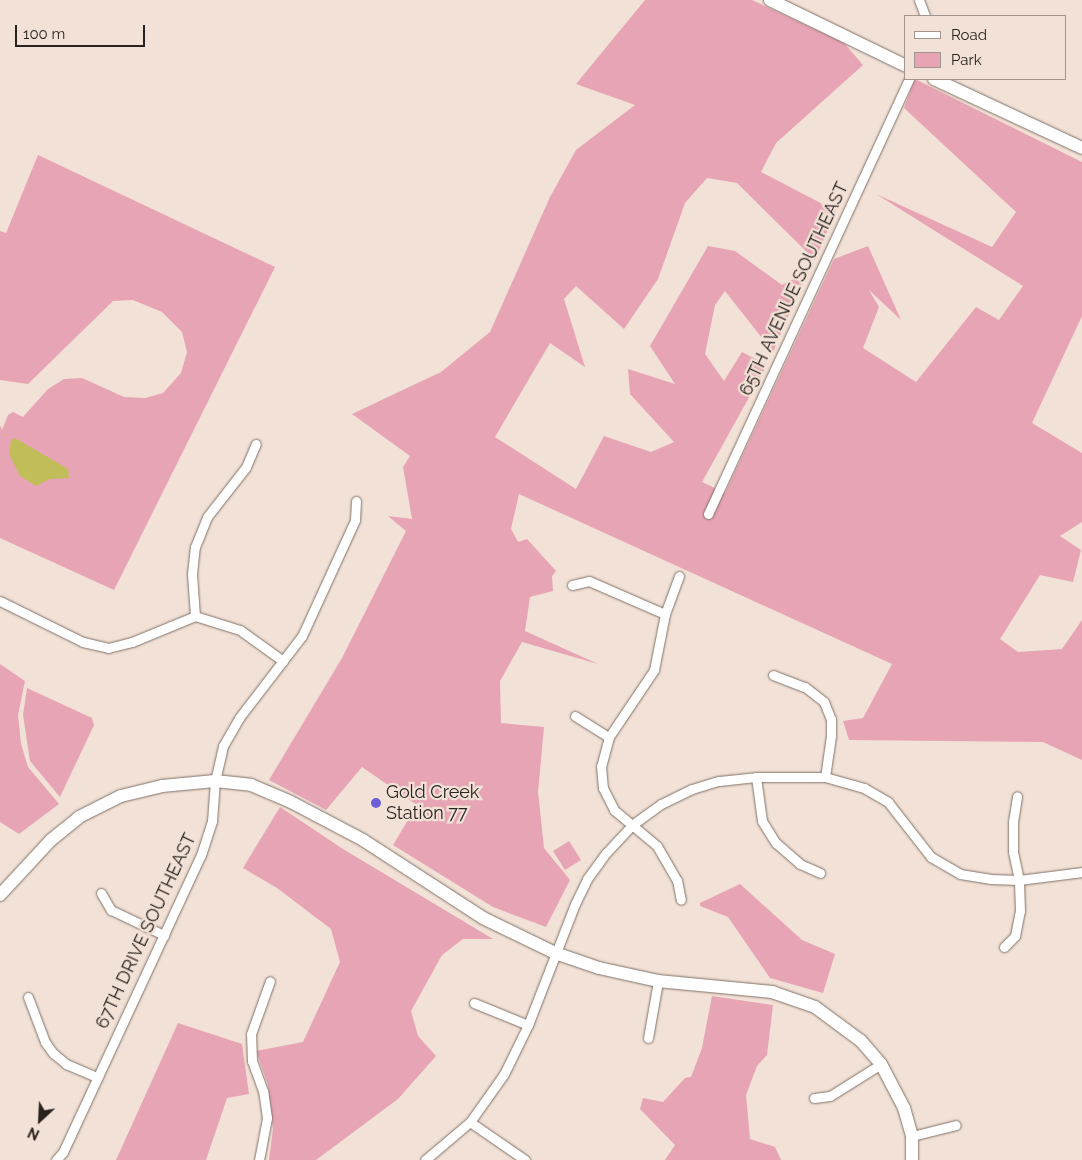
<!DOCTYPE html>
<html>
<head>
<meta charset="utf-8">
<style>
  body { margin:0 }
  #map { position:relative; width:1082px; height:1160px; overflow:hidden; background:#f2e1d6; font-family:Raleway,sans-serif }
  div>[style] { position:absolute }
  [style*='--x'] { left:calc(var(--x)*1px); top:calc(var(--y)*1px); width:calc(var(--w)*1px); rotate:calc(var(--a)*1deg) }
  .green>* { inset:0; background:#e7a4b4 }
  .water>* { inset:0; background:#c1bd58 }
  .roads { filter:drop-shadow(0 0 1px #807167) drop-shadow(0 0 1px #807167) }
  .street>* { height:9px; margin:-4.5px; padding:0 4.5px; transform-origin:4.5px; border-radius:4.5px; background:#fff }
  .secondary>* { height:12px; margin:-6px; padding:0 6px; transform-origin:6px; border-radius:6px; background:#fff }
  .dots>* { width:14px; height:14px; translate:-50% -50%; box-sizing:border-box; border:2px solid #f2e1d6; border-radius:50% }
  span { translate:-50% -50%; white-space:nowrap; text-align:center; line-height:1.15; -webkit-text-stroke:4.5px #f2e1d6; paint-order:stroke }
  .street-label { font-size:18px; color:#29231f }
  .poi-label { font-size:18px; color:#29231f }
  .left { translate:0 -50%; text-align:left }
  .legend { position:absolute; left:904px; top:15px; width:162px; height:65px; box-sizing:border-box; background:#f2e1d6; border:1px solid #a2958d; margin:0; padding:6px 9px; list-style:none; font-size:15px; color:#29231f }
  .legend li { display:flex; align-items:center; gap:10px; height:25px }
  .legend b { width:25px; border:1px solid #a2958d }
  .north { position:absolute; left:15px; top:1095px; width:50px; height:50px; -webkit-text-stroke:4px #f2e1d6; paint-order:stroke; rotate:205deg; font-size:14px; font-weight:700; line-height:20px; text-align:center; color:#29231f }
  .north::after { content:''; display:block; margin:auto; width:18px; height:22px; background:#29231f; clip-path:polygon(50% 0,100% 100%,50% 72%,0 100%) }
  .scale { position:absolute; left:15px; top:25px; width:130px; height:22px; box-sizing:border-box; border:2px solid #29231f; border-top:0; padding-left:6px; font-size:15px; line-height:18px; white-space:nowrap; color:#29231f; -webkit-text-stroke:4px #f2e1d6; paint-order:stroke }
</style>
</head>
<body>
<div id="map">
  <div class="green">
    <i style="clip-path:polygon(645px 0,752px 0,844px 43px,863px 65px,776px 143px,761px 172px,836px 211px,815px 260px,737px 183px,707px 178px,685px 203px,658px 279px,624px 329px,576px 286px,564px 299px,585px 367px,550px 343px,495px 437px,576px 489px,604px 436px,651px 452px,674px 442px,630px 394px,628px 369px,675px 384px,650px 346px,708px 246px,735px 251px,782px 285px,807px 272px,773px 352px,725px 291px,715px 305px,705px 354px,724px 381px,742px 352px,767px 365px,702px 482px,725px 493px,834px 259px,868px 246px,901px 320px,869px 290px,879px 307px,863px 348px,916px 382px,976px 307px,999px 320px,1023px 286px,876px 194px,992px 247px,1016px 212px,904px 108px,915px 79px,1082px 162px,1082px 316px,1032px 423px,1082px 453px,1082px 522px,1060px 536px,1081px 550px,1073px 582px,1040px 575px,1000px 639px,1018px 652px,1062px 649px,1082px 620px,1082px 760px,1043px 742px,849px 740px,843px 721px,863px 718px,892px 664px,519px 494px,511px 529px,518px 542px,527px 539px,556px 571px,552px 576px,553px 591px,530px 597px,525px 631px,598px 664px,522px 642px,500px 681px,501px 723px,544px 727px,538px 792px,544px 848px,570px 880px,546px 927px,493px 907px,393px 845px,417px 805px,362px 767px,326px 810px,269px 780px,342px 658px,406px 531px,388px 516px,412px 519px,403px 467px,410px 456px,352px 414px,441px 372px,490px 332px,550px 197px,576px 150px,635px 105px,576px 84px)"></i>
    <i style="clip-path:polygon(38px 155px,275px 267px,114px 590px,0 538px,0 425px,2px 430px,8px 415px,13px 412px,23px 417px,48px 389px,64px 379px,82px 378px,124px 397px,145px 398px,163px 393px,181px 373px,187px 352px,182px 332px,162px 312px,133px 300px,113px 301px,28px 384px,0 380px,0 231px,6px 233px)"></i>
    <i style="clip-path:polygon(0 664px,25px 681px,18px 715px,21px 744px,28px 767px,59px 804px,19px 834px,0 822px)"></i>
    <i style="clip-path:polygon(27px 688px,92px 718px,94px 725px,60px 797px,30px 761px,23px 715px)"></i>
    <i style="clip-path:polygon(280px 807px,343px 849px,493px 939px,463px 939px,442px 955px,411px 1011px,418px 1036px,436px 1056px,398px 1099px,316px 1160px,269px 1160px,273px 1129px,268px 1085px,256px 1051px,303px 1042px,340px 962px,331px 929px,277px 888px,243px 868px)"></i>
    <i style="clip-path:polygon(569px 841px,581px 860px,565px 870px,553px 851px)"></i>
    <i style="clip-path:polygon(740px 884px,802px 940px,835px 954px,823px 993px,770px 978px,728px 917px,700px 906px,700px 903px)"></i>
    <i style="clip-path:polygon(712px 996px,773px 1005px,767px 1055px,757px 1066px,746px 1095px,750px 1139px,775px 1147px,781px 1160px,665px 1160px,675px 1145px,640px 1109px,643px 1098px,663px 1102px,685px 1078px,691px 1077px,702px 1048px)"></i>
    <i style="clip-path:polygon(178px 1023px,242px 1044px,249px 1094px,227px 1098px,206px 1160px,116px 1160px)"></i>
  </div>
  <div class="water">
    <i style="clip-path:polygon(15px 438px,68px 469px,69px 478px,50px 479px,36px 486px,20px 476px,9px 454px,11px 440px)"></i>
  </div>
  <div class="roads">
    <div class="street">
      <i style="--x:919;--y:0;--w:17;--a:69"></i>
      <i style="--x:708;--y:514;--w:479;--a:-65.2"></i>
      <i style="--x:679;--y:576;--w:40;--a:110.2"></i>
      <i style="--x:665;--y:614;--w:57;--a:101.1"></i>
      <i style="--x:654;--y:670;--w:81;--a:123.9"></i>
      <i style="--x:609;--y:737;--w:30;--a:105"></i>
      <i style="--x:601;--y:766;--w:22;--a:85"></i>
      <i style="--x:603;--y:788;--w:25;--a:63"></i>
      <i style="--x:614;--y:810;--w:56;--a:39.9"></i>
      <i style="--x:657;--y:846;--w:39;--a:60"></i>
      <i style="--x:677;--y:880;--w:20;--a:79"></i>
      <i style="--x:572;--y:585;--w:17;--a:-13"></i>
      <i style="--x:589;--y:581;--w:83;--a:23.5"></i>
      <i style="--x:0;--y:601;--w:93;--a:26.3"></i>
      <i style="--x:83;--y:642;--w:26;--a:13"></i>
      <i style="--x:108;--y:648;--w:25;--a:-14"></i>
      <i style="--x:132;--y:642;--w:68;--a:-22.4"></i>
      <i style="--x:195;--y:616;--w:47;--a:17.3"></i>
      <i style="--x:240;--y:630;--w:53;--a:35.8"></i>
      <i style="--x:195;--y:616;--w:42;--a:-94.1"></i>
      <i style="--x:192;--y:574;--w:27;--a:-84"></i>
      <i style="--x:195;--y:547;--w:32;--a:-68"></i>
      <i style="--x:207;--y:517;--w:63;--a:-52"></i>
      <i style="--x:246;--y:467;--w:25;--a:-67"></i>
      <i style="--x:773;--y:675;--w:34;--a:21"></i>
      <i style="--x:805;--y:687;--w:24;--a:38"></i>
      <i style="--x:824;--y:702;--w:18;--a:68"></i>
      <i style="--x:831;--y:719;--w:17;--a:90"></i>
      <i style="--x:831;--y:736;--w:41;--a:98.3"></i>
      <i style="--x:575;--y:716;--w:40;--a:32"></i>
      <i style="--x:756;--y:777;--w:44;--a:82.2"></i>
      <i style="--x:762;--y:821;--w:26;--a:58"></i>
      <i style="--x:776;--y:843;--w:32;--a:41"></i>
      <i style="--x:800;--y:864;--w:22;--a:24"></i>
      <i style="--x:101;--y:893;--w:20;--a:60"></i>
      <i style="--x:111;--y:910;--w:59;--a:25.3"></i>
      <i style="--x:1004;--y:947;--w:16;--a:-45"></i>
      <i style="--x:1015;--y:936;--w:25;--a:-79"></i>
      <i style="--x:1020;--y:911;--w:31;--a:-92"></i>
      <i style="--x:1019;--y:880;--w:29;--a:-102"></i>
      <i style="--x:1013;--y:852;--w:30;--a:-90"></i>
      <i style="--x:1013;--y:822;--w:26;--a:-81"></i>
      <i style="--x:28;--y:997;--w:48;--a:69.3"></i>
      <i style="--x:45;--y:1042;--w:14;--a:54"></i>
      <i style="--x:53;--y:1053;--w:17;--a:40"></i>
      <i style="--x:66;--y:1064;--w:33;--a:23"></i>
      <i style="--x:474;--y:1003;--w:58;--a:22.2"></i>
      <i style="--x:648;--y:1038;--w:58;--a:-80"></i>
      <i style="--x:814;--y:1098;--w:16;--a:-7"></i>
      <i style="--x:830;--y:1096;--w:60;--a:-32.1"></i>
      <i style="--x:470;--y:1122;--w:67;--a:34.6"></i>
      <i style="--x:912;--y:1136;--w:45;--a:-14"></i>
      <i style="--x:56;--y:1160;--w:11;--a:-49"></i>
      <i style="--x:63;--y:1152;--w:327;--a:-65.1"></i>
      <i style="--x:201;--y:855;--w:36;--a:-72"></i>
      <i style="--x:212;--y:821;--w:40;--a:-85.7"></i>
      <i style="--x:215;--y:781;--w:36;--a:-77"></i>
      <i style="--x:223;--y:746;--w:32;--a:-60"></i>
      <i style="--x:239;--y:718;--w:103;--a:-52.5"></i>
      <i style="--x:302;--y:636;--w:128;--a:-65.4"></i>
      <i style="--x:355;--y:520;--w:19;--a:-87"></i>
      <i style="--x:259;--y:1160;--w:43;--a:-79.2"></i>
      <i style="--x:267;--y:1118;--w:27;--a:-98"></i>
      <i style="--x:263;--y:1091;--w:32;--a:-110"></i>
      <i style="--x:252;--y:1061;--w:27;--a:-92"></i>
      <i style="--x:251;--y:1034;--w:56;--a:-70.3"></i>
      <i style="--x:425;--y:1160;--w:59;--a:-40.2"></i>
      <i style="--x:470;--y:1122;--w:59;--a:-54.7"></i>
      <i style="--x:504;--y:1074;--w:55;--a:-63.9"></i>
      <i style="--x:528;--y:1025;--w:130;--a:-68.8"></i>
      <i style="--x:575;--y:904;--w:28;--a:-64"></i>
      <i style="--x:587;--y:879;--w:32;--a:-54"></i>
      <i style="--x:606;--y:853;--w:38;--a:-47"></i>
      <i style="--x:632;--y:825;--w:36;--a:-36"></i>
      <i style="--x:661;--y:804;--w:34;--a:-26"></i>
      <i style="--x:692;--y:789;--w:28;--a:-17"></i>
      <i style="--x:719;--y:781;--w:37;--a:-6"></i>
      <i style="--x:756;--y:777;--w:69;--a:0"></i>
      <i style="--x:825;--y:777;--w:41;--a:15.8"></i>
      <i style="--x:864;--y:788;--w:28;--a:30"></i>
      <i style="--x:888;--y:802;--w:70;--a:52"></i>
      <i style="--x:931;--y:857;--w:34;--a:30"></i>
      <i style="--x:960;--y:874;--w:30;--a:9"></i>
      <i style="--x:990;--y:879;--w:29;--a:2"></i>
      <i style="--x:1019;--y:880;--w:64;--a:-7.2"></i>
    </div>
    <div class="secondary">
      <i style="--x:770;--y:0;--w:151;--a:25.9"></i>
      <i style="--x:934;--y:79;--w:163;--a:25"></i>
      <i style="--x:0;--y:895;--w:75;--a:-47.2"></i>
      <i style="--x:51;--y:840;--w:36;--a:-39"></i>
      <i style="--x:79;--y:817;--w:47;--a:-26.6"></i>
      <i style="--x:121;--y:796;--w:42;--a:-13.7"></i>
      <i style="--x:162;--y:786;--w:53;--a:-5.4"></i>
      <i style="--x:215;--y:781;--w:36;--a:6"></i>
      <i style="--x:251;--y:785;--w:43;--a:23"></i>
      <i style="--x:291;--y:802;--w:81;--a:27.8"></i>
      <i style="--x:363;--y:840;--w:143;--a:33"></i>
      <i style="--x:483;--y:918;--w:80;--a:25.9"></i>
      <i style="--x:555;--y:953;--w:46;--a:18.8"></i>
      <i style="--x:599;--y:968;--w:60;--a:12.4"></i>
      <i style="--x:658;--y:981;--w:115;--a:5.5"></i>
      <i style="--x:772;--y:992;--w:46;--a:19.2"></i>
      <i style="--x:815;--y:1007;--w:57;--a:36.5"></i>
      <i style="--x:861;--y:1041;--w:30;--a:49"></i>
      <i style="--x:881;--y:1064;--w:50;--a:62.4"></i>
      <i style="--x:904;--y:1108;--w:29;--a:74"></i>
      <i style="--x:912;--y:1136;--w:24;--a:90"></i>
    </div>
  </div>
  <div class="dots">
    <i style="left:376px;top:803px;background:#6e5dd7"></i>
  </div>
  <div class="street-label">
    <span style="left:794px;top:289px;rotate:-65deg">65TH AVENUE SOUTHEAST</span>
    <span style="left:146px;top:931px;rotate:-65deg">67TH DRIVE SOUTHEAST</span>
  </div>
  <div class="poi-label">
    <span class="left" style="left:386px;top:803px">Gold Creek<br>Station 77</span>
  </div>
  <ul class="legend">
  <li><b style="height:6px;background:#fff"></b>Road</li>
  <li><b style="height:14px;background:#e7a4b4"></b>Park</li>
  </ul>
  <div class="north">N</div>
  <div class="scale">100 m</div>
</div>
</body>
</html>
